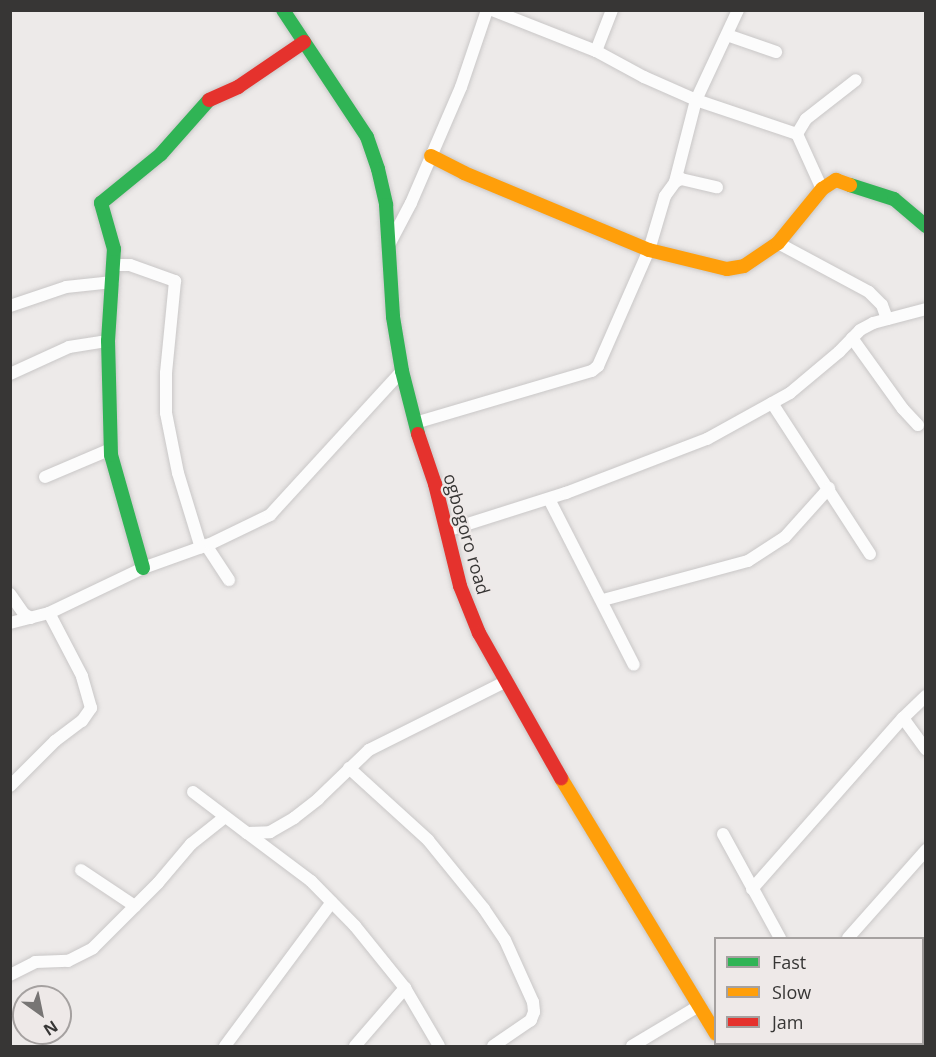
<!DOCTYPE html>
<html>
<head>
<meta charset="utf-8">
<style>
  body { margin:0 }
  #map { position:relative; width:936px; height:1057px; overflow:hidden; background:#edeae9; font-family:"Open Sans",sans-serif }
  div>[style] { position:absolute }
  [style*='--x'] { left:calc(var(--x)*1px); top:calc(var(--y)*1px); width:calc(var(--w)*1px); rotate:calc(var(--a)*1deg) }
  .roads { filter:drop-shadow(0 0 2px #c9c7c7) drop-shadow(0 0 2px #c9c7c7) }
  .street>* { height:12px; margin:-6px; padding:0 6px; transform-origin:6px; border-radius:6px; background:#fcfcfc }
  .fast>* { height:14px; margin:-7px; padding:0 7px; transform-origin:7px; border-radius:7px; background:#30b455 }
  .slow>* { height:14px; margin:-7px; padding:0 7px; transform-origin:7px; border-radius:7px; background:#ff9f0a }
  .jam>* { height:14px; margin:-7px; padding:0 7px; transform-origin:7px; border-radius:7px; background:#e5322d }
  span { translate:-50% -50%; white-space:nowrap; text-align:center; line-height:1.15; -webkit-text-stroke:4.5px #eee9e8; paint-order:stroke }
  .street-label { font-size:18px; color:#373635 }
  .frame { position:absolute; inset:0; border:12px solid #373635; pointer-events:none }
  .legend { position:absolute; left:714px; top:937px; width:210px; height:108px; box-sizing:border-box; background:#eee9e8; border:2px solid #a5a1a0; margin:0; padding:8px 10px; list-style:none; font-size:18px; color:#373635 }
  .legend li { display:flex; align-items:center; gap:12px; height:30px }
  .legend b { width:30px; border:2px solid #a5a1a0 }
  .north { position:absolute; left:12px; top:985px; width:60px; height:60px; box-sizing:border-box; background:#eee9e8; border:2px solid #a5a1a0; border-radius:50%; rotate:147deg; font-size:16px; font-weight:700; line-height:24px; text-align:center; color:#373635 }
  .north::after { content:''; display:block; margin:auto; width:21px; height:27px; background:#777574; clip-path:polygon(50% 0,100% 100%,50% 72%,0 100%) }
</style>
</head>
<body>
<div id="map">
  <div class="roads">
    <div class="street">
      <i style="--x:492;--y:10;--w:112;--a:21.5"></i>
      <i style="--x:596;--y:51;--w:55;--a:28.4"></i>
      <i style="--x:644;--y:77;--w:57;--a:23.9"></i>
      <i style="--x:696;--y:100;--w:85;--a:104.4"></i>
      <i style="--x:738;--y:10;--w:99;--a:115"></i>
      <i style="--x:696;--y:100;--w:107;--a:18.6"></i>
      <i style="--x:727;--y:35;--w:52;--a:19.1"></i>
      <i style="--x:596;--y:51;--w:44;--a:-68.7"></i>
      <i style="--x:822;--y:189;--w:60;--a:-114.4"></i>
      <i style="--x:797;--y:134;--w:17;--a:-59"></i>
      <i style="--x:806;--y:119;--w:63;--a:-38"></i>
      <i style="--x:390;--y:243;--w:45;--a:-62.3"></i>
      <i style="--x:411;--y:203;--w:126;--a:-66.7"></i>
      <i style="--x:461;--y:87;--w:81;--a:-71.3"></i>
      <i style="--x:778;--y:243;--w:103;--a:28.3"></i>
      <i style="--x:869;--y:292;--w:18;--a:45"></i>
      <i style="--x:882;--y:305;--w:15;--a:70"></i>
      <i style="--x:114;--y:265;--w:16;--a:0"></i>
      <i style="--x:130;--y:265;--w:48;--a:19.6"></i>
      <i style="--x:175;--y:281;--w:92;--a:95.6"></i>
      <i style="--x:166;--y:373;--w:40;--a:90"></i>
      <i style="--x:166;--y:413;--w:61;--a:78.7"></i>
      <i style="--x:178;--y:473;--w:78;--a:73"></i>
      <i style="--x:10;--y:306;--w:59;--a:-18.7"></i>
      <i style="--x:66;--y:287;--w:47;--a:-6.1"></i>
      <i style="--x:852;--y:338;--w:87;--a:54.3"></i>
      <i style="--x:903;--y:409;--w:22;--a:47"></i>
      <i style="--x:10;--y:374;--w:65;--a:-24.6"></i>
      <i style="--x:69;--y:347;--w:39;--a:-9"></i>
      <i style="--x:772;--y:403;--w:180;--a:57"></i>
      <i style="--x:415;--y:423;--w:184;--a:-16.4"></i>
      <i style="--x:592;--y:371;--w:8;--a:-40"></i>
      <i style="--x:598;--y:366;--w:127;--a:-66.3"></i>
      <i style="--x:649;--y:250;--w:56;--a:-73.5"></i>
      <i style="--x:665;--y:196;--w:17;--a:-54"></i>
      <i style="--x:675;--y:182;--w:7;--a:-27"></i>
      <i style="--x:681;--y:179;--w:37;--a:13"></i>
      <i style="--x:45;--y:477;--w:72;--a:-23"></i>
      <i style="--x:549;--y:499;--w:186;--a:62.9"></i>
      <i style="--x:446;--y:531;--w:126;--a:-17.6"></i>
      <i style="--x:566;--y:493;--w:151;--a:-21"></i>
      <i style="--x:707;--y:439;--w:95;--a:-29"></i>
      <i style="--x:790;--y:393;--w:64;--a:-39.9"></i>
      <i style="--x:839;--y:352;--w:30;--a:-46"></i>
      <i style="--x:860;--y:330;--w:15;--a:-28"></i>
      <i style="--x:873;--y:323;--w:55;--a:-14.8"></i>
      <i style="--x:206;--y:545;--w:42;--a:56.7"></i>
      <i style="--x:10;--y:594;--w:24;--a:55"></i>
      <i style="--x:24;--y:614;--w:8;--a:30"></i>
      <i style="--x:603;--y:600;--w:150;--a:-15.1"></i>
      <i style="--x:748;--y:561;--w:44;--a:-33"></i>
      <i style="--x:785;--y:537;--w:66;--a:-48.1"></i>
      <i style="--x:10;--y:623;--w:40;--a:-14.4"></i>
      <i style="--x:49;--y:613;--w:104;--a:-25.6"></i>
      <i style="--x:143;--y:568;--w:71;--a:-19.7"></i>
      <i style="--x:210;--y:544;--w:67;--a:-25.8"></i>
      <i style="--x:270;--y:515;--w:195;--a:-47.5"></i>
      <i style="--x:903;--y:718;--w:32;--a:-44"></i>
      <i style="--x:349;--y:768;--w:107;--a:42.3"></i>
      <i style="--x:428;--y:840;--w:89;--a:50.9"></i>
      <i style="--x:484;--y:909;--w:37;--a:56"></i>
      <i style="--x:505;--y:940;--w:68;--a:65.7"></i>
      <i style="--x:533;--y:1002;--w:10;--a:84"></i>
      <i style="--x:534;--y:1012;--w:9;--a:111"></i>
      <i style="--x:531;--y:1020;--w:46;--a:145.6"></i>
      <i style="--x:10;--y:786;--w:64;--a:-45"></i>
      <i style="--x:55;--y:741;--w:34;--a:-37"></i>
      <i style="--x:82;--y:721;--w:16;--a:-55"></i>
      <i style="--x:91;--y:708;--w:33;--a:-106"></i>
      <i style="--x:82;--y:676;--w:71;--a:-117.6"></i>
      <i style="--x:193;--y:792;--w:68;--a:37.2"></i>
      <i style="--x:247;--y:833;--w:23;--a:-2"></i>
      <i style="--x:270;--y:832;--w:28;--a:-30"></i>
      <i style="--x:294;--y:818;--w:31;--a:-38"></i>
      <i style="--x:318;--y:799;--w:71;--a:-43.9"></i>
      <i style="--x:369;--y:750;--w:152;--a:-26.6"></i>
      <i style="--x:247;--y:833;--w:80;--a:36.9"></i>
      <i style="--x:311;--y:881;--w:63;--a:45.6"></i>
      <i style="--x:355;--y:926;--w:80;--a:51.1"></i>
      <i style="--x:405;--y:988;--w:67;--a:59.6"></i>
      <i style="--x:723;--y:834;--w:119;--a:61.3"></i>
      <i style="--x:81;--y:870;--w:65;--a:33.7"></i>
      <i style="--x:752;--y:889;--w:228;--a:-48.6"></i>
      <i style="--x:903;--y:718;--w:39;--a:54"></i>
      <i style="--x:848;--y:938;--w:118;--a:-48.4"></i>
      <i style="--x:10;--y:975;--w:28;--a:-27"></i>
      <i style="--x:35;--y:962;--w:33;--a:-2"></i>
      <i style="--x:68;--y:961;--w:28;--a:-27"></i>
      <i style="--x:93;--y:948;--w:92;--a:-45"></i>
      <i style="--x:158;--y:883;--w:51;--a:-49.8"></i>
      <i style="--x:191;--y:844;--w:43;--a:-38.5"></i>
      <i style="--x:922;--y:1009;--w:5;--a:-37"></i>
      <i style="--x:835;--y:1044;--w:3;--a:45"></i>
      <i style="--x:225;--y:1046;--w:179;--a:-53.4"></i>
      <i style="--x:355;--y:1046;--w:77;--a:-49.2"></i>
      <i style="--x:632;--y:1046;--w:76;--a:-31"></i>
      <i style="--x:890;--y:1046;--w:4;--a:-34"></i>
    </div>
    <div class="fast">
      <i style="--x:283;--y:10;--w:152;--a:56.5"></i>
      <i style="--x:367;--y:137;--w:34;--a:71"></i>
      <i style="--x:378;--y:169;--w:37;--a:77"></i>
      <i style="--x:386;--y:205;--w:112;--a:86.4"></i>
      <i style="--x:393;--y:317;--w:55;--a:80.5"></i>
      <i style="--x:402;--y:371;--w:65;--a:75.7"></i>
      <i style="--x:850;--y:185;--w:46;--a:17.7"></i>
      <i style="--x:894;--y:199;--w:42;--a:40.2"></i>
      <i style="--x:143;--y:568;--w:117;--a:-105.8"></i>
      <i style="--x:111;--y:455;--w:114;--a:-91.5"></i>
      <i style="--x:108;--y:341;--w:92;--a:-86.3"></i>
      <i style="--x:114;--y:249;--w:48;--a:-105.8"></i>
      <i style="--x:101;--y:203;--w:77;--a:-39.2"></i>
      <i style="--x:161;--y:154;--w:72;--a:-48.4"></i>
    </div>
    <div class="slow">
      <i style="--x:431;--y:156;--w:37;--a:27"></i>
      <i style="--x:464;--y:173;--w:200;--a:22.6"></i>
      <i style="--x:649;--y:250;--w:80;--a:13.7"></i>
      <i style="--x:727;--y:269;--w:17;--a:-10"></i>
      <i style="--x:744;--y:266;--w:41;--a:-34.1"></i>
      <i style="--x:778;--y:243;--w:70;--a:-50.8"></i>
      <i style="--x:822;--y:189;--w:17;--a:-33"></i>
      <i style="--x:836;--y:180;--w:15;--a:20"></i>
      <i style="--x:561;--y:778;--w:299;--a:58.8"></i>
    </div>
    <div class="jam">
      <i style="--x:209;--y:100;--w:32;--a:-24"></i>
      <i style="--x:238;--y:87;--w:80;--a:-34.3"></i>
      <i style="--x:418;--y:434;--w:53;--a:71.2"></i>
      <i style="--x:435;--y:484;--w:105;--a:76.2"></i>
      <i style="--x:460;--y:586;--w:51;--a:68"></i>
      <i style="--x:479;--y:633;--w:167;--a:60.5"></i>
    </div>
  </div>
  <div class="street-label">
    <span style="left:467px;top:534px;rotate:74deg">ogbogoro road</span>
  </div>
  <div class="frame"></div>
  <ul class="legend">
  <li><b style="height:8px;background:#30b455"></b>Fast</li>
  <li><b style="height:8px;background:#ff9f0a"></b>Slow</li>
  <li><b style="height:8px;background:#e5322d"></b>Jam</li>
  </ul>
  <div class="north">N</div>
</div>
</body>
</html>
